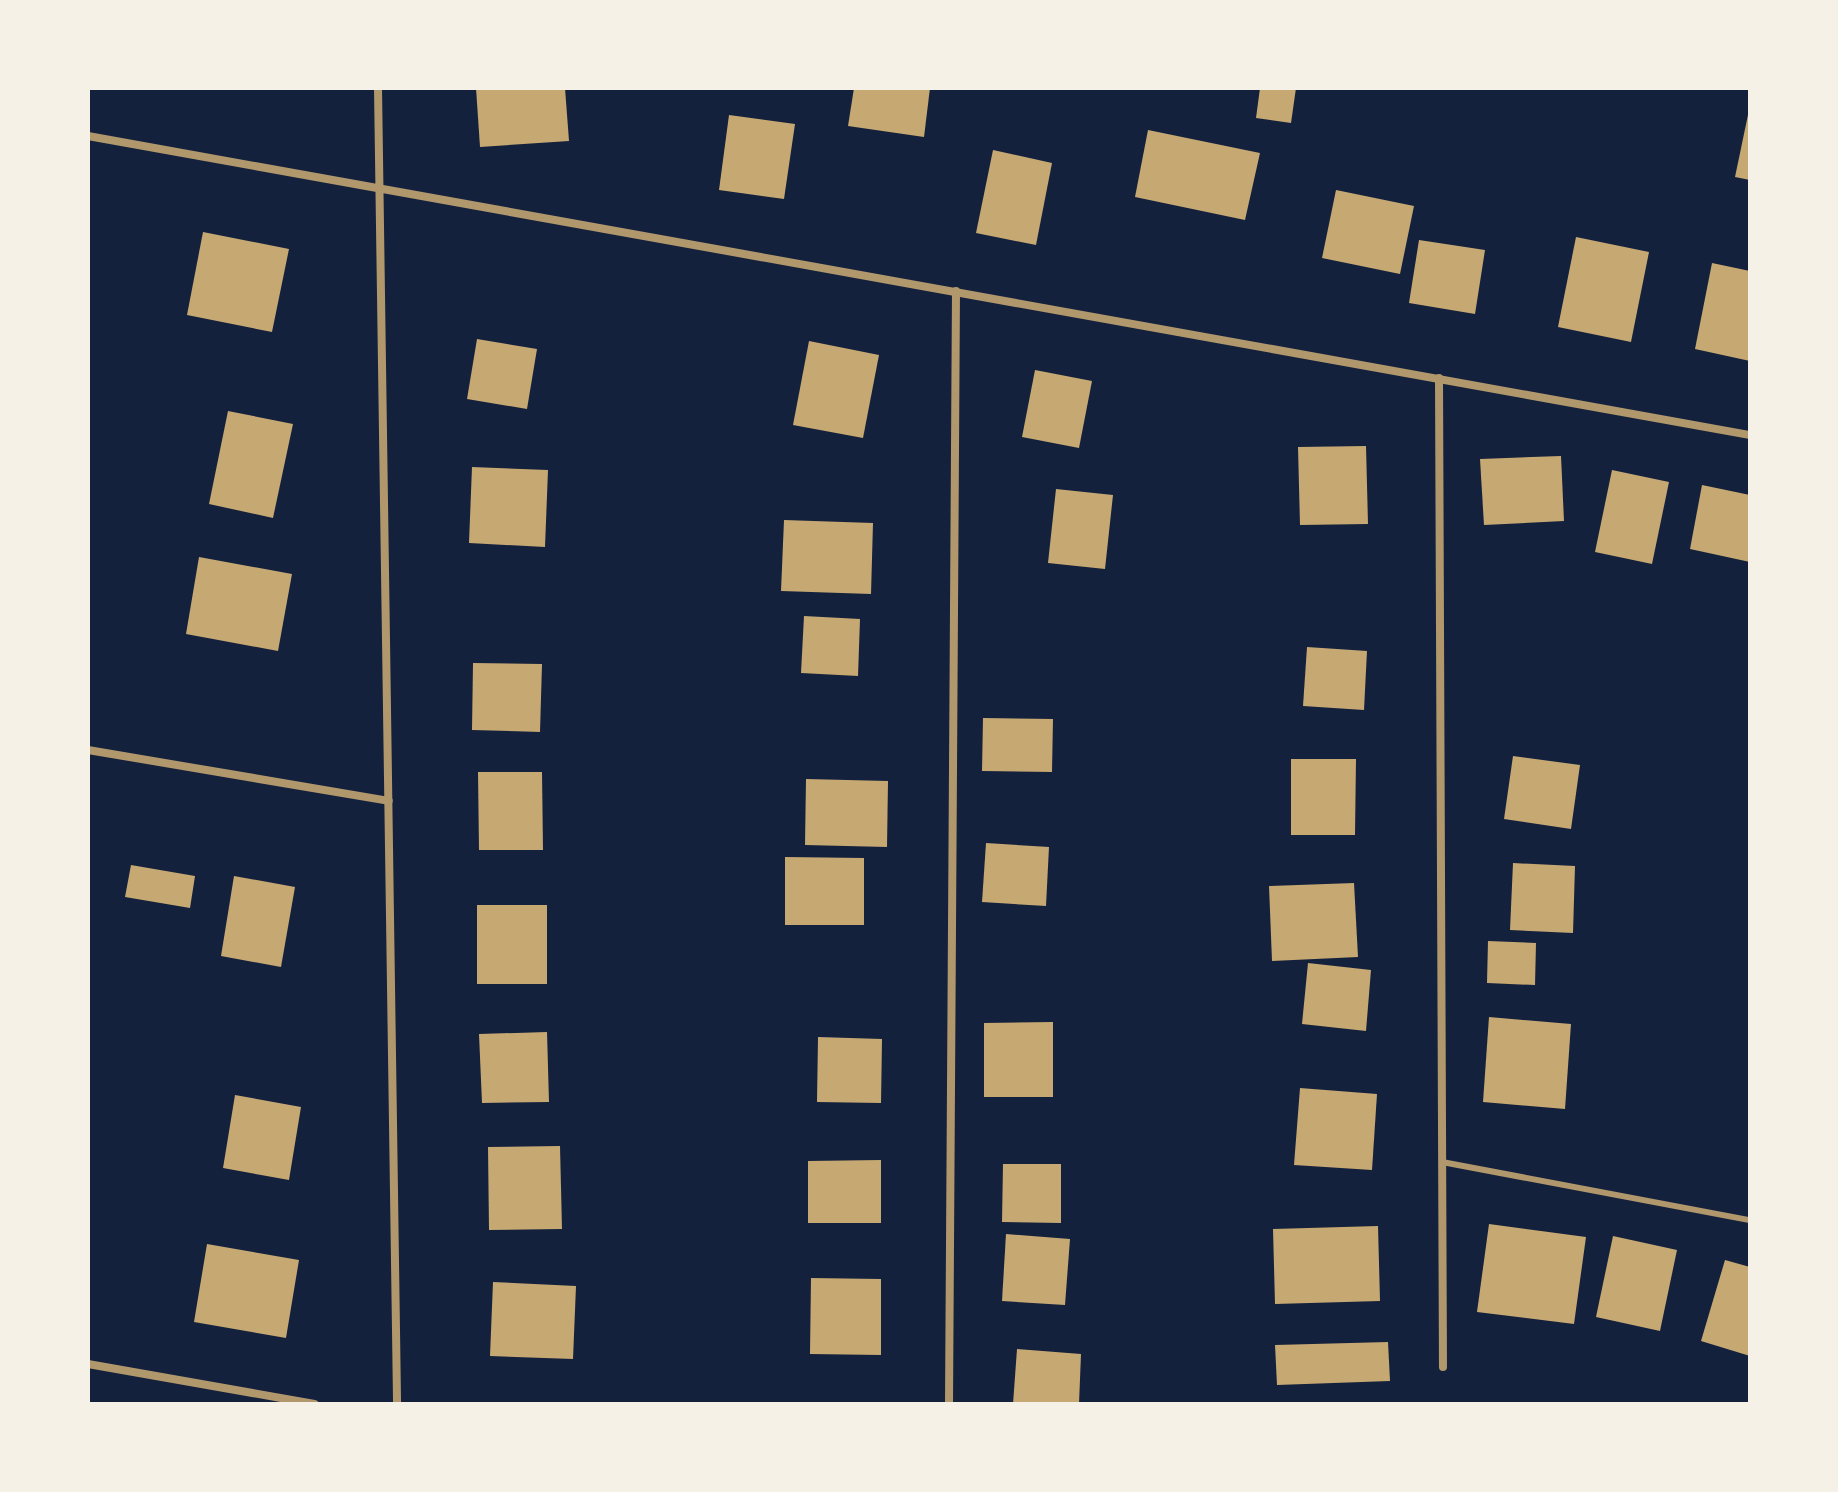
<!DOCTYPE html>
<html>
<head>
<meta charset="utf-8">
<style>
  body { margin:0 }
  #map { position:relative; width:1838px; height:1492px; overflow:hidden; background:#14213d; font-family:"PT Sans",sans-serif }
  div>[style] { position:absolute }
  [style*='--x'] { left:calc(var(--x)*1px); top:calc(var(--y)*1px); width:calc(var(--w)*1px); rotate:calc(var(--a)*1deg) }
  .building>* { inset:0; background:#c6a872 }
  .service>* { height:6px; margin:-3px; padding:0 3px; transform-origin:3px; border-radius:3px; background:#b1986c }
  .minor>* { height:8px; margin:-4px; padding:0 4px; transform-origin:4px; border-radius:4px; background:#b1986c }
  span { translate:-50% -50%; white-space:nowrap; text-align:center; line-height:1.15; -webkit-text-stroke:8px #f6f1e7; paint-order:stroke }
  .frame { position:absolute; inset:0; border:90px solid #f6f1e7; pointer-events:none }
</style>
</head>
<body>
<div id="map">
  <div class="building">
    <i style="clip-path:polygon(476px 88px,565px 88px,569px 141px,480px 147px)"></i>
    <i style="clip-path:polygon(854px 88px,930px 88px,924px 137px,848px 126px)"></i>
    <i style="clip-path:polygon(1260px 88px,1296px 88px,1291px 123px,1256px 118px)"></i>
    <i style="clip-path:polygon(1749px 110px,1750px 110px,1750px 180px,1735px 177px)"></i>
    <i style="clip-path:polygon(729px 115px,795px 124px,784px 199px,719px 190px)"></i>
    <i style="clip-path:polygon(1148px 130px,1260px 153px,1245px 220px,1135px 197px)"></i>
    <i style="clip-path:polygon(993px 150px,1052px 163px,1036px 245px,976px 233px)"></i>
    <i style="clip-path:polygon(1336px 190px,1414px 206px,1400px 274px,1322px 258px)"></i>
    <i style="clip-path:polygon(203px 232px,289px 249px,272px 332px,187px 315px)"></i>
    <i style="clip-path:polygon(1576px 237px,1649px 252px,1631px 342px,1558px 327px)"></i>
    <i style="clip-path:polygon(1419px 240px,1485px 250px,1475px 314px,1409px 303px)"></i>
    <i style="clip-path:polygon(1712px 263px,1750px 271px,1750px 361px,1695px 349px)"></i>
    <i style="clip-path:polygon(477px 339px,537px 349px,527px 409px,467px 399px)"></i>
    <i style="clip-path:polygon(809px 341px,879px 355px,863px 438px,793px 425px)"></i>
    <i style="clip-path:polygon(1035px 370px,1092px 381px,1079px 448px,1022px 437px)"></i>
    <i style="clip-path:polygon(228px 411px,293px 424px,273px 518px,209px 504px)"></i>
    <i style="clip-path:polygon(1366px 446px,1368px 524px,1300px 525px,1298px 447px)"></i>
    <i style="clip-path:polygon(1561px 456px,1564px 521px,1484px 525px,1480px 459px)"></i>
    <i style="clip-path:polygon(472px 467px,548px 470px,545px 547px,469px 543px)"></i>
    <i style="clip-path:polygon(1612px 470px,1669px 482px,1652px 564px,1595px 552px)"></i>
    <i style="clip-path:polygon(1702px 485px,1750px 495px,1750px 562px,1690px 549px)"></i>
    <i style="clip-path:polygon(1056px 489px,1113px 495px,1105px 569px,1048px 563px)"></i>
    <i style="clip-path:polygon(784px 520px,873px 523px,871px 594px,781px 591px)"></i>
    <i style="clip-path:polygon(199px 557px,292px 574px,278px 651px,186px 634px)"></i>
    <i style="clip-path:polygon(804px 616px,860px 619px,858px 676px,801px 673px)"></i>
    <i style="clip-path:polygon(1307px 647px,1367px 651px,1364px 710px,1303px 706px)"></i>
    <i style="clip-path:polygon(473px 663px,542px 664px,540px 732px,472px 730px)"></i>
    <i style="clip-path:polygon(983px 718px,1053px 719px,1052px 772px,982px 771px)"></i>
    <i style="clip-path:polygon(1513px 756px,1580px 765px,1571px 829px,1504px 819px)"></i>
    <i style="clip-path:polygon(1291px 759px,1356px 759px,1355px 835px,1291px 835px)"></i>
    <i style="clip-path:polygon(478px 772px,542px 772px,543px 850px,479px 850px)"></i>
    <i style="clip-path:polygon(806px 779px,888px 781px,887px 847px,805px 845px)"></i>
    <i style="clip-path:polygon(986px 843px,1049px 847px,1046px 906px,982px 902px)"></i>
    <i style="clip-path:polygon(785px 857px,864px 858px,864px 925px,785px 925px)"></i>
    <i style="clip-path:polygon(1513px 863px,1575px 866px,1573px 933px,1510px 930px)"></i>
    <i style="clip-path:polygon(131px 865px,195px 876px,190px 908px,125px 897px)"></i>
    <i style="clip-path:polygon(234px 876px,295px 887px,281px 967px,221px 956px)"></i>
    <i style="clip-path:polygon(1354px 883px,1358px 957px,1272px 961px,1269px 886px)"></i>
    <i style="clip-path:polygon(477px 905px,547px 905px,547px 984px,477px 984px)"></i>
    <i style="clip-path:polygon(1488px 941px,1536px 943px,1535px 985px,1487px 983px)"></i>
    <i style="clip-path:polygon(1308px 963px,1371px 970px,1366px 1031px,1302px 1024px)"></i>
    <i style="clip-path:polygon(1489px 1017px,1571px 1024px,1565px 1109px,1483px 1102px)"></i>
    <i style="clip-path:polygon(1053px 1022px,1053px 1097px,984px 1097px,984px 1023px)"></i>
    <i style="clip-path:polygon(547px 1032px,549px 1102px,482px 1103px,479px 1034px)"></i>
    <i style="clip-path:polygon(818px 1037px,882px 1039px,881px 1103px,817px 1102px)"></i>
    <i style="clip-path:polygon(1300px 1088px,1377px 1094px,1372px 1170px,1294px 1165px)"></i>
    <i style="clip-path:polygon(235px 1095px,301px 1107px,289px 1180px,223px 1168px)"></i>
    <i style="clip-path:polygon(560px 1146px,562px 1229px,489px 1230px,488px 1147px)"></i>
    <i style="clip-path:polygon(881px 1160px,881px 1223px,808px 1223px,808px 1161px)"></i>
    <i style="clip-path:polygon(1003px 1164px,1061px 1164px,1061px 1223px,1002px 1222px)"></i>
    <i style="clip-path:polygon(1489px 1224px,1586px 1237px,1574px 1324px,1477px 1312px)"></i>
    <i style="clip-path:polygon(1378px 1226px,1380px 1301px,1275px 1304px,1273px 1229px)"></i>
    <i style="clip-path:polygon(1006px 1234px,1070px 1239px,1065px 1305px,1002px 1301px)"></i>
    <i style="clip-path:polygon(1613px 1236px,1677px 1250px,1660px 1331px,1596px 1317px)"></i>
    <i style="clip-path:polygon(207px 1244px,299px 1260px,286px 1338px,194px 1322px)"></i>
    <i style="clip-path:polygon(1725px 1260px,1750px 1267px,1750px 1356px,1701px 1341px)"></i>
    <i style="clip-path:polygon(811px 1278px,881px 1279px,881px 1355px,810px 1354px)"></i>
    <i style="clip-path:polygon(493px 1282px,576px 1286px,573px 1359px,490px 1356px)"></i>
    <i style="clip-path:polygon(1388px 1342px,1390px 1381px,1277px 1385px,1275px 1345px)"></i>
    <i style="clip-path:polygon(1017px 1349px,1081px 1354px,1079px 1404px,1013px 1404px)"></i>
  </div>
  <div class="service">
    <i style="--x:1442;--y:1162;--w:313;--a:10.7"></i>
  </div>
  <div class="minor">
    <i style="--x:378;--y:88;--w:1316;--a:89.17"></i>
    <i style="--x:88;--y:136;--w:1689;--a:10.2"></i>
    <i style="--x:1439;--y:378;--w:989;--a:89.77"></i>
    <i style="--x:88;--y:750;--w:305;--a:9.6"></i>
    <i style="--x:88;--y:1364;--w:230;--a:10"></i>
    <i style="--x:949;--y:1404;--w:1113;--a:-89.64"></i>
  </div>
  <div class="frame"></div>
</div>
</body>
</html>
